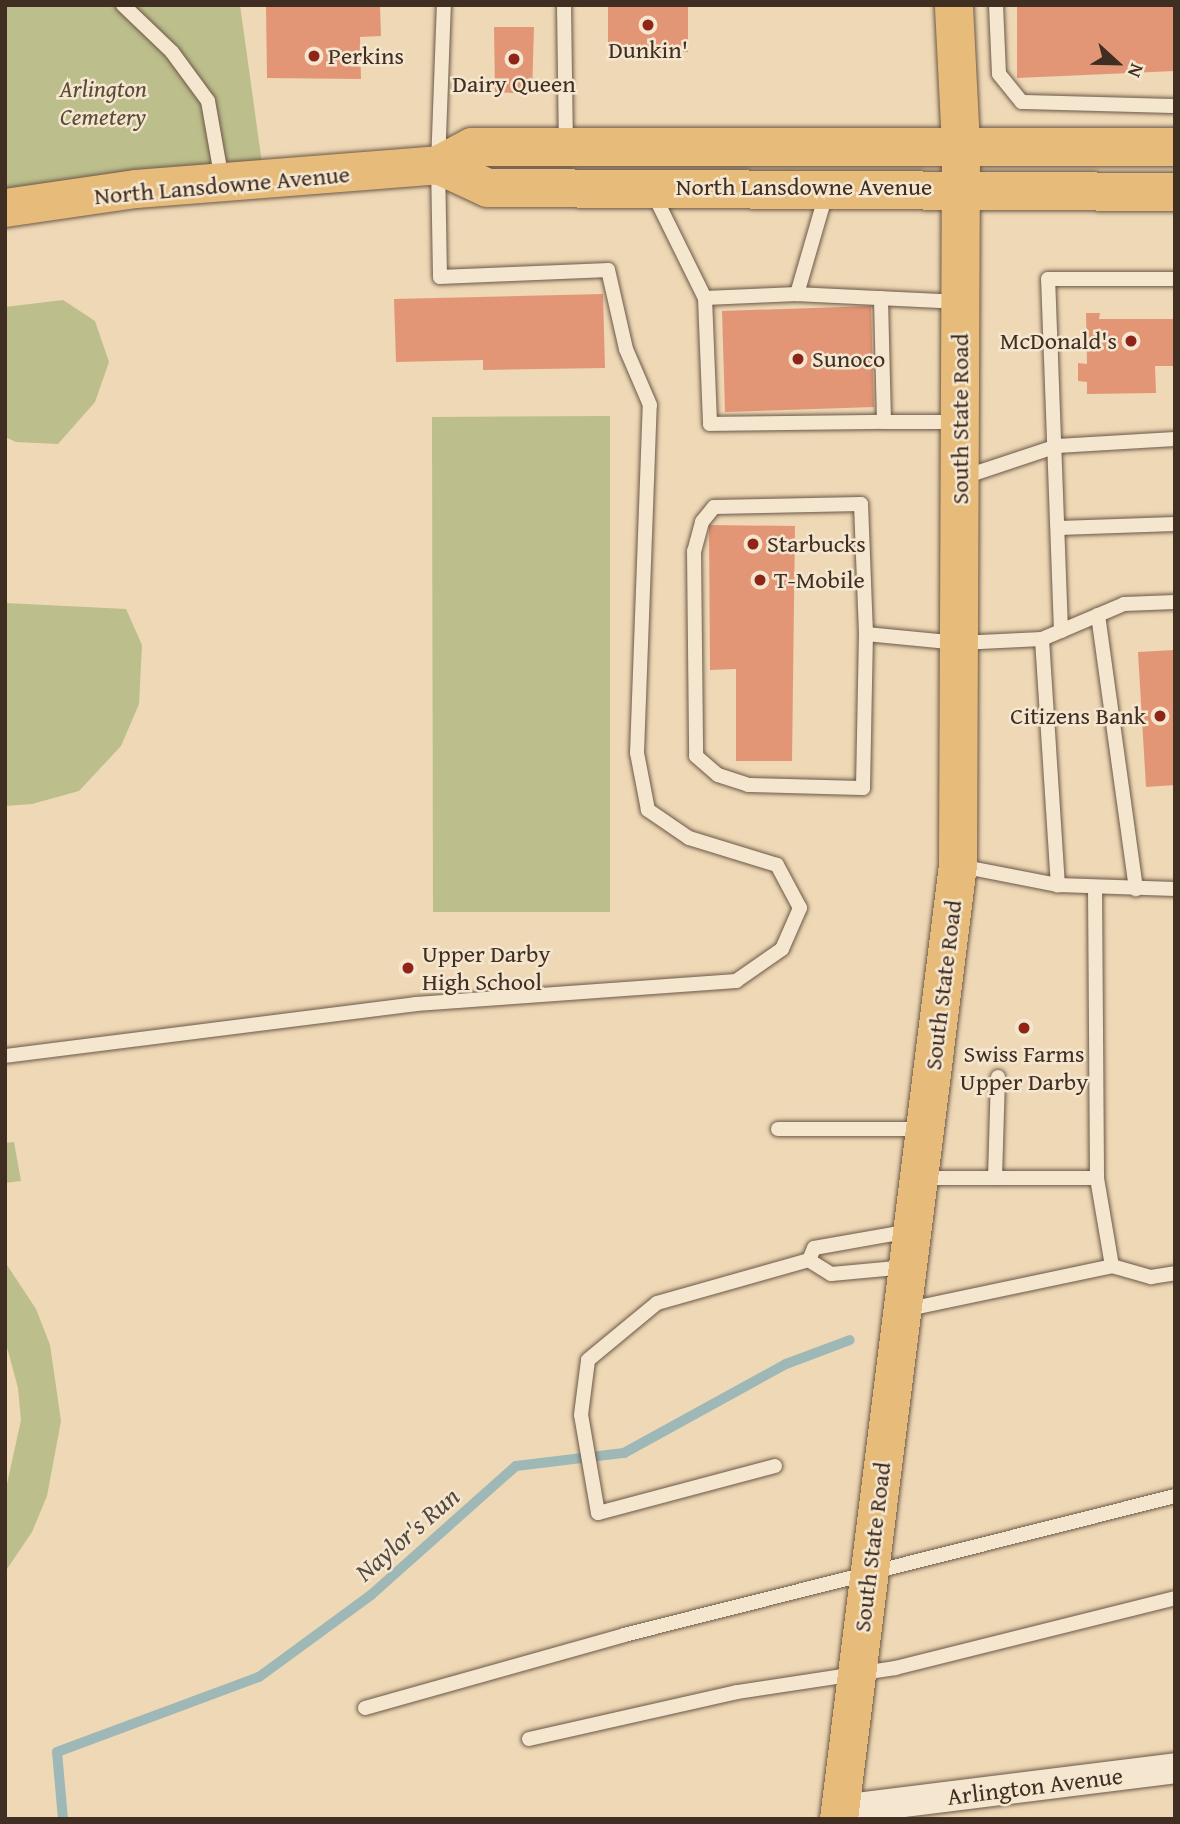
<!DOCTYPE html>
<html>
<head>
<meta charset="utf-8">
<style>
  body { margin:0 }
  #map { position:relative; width:1180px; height:1824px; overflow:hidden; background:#eed8b5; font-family:"Gentium Book Plus",serif }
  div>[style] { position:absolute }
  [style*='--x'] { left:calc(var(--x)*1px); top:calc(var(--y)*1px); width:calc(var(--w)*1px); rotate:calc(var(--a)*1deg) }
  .green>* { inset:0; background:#bcbe8b }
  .stream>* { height:10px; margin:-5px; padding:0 5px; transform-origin:5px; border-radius:5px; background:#9eb8b8 }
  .building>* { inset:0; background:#e39676 }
  .roads { filter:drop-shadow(0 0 2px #6c5848) drop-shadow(0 0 2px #6c5848) }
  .service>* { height:14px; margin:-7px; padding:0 7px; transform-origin:7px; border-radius:7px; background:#f4e6cf }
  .minor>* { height:30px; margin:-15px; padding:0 15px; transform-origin:15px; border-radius:15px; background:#f4e6cf }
  .primary>* { height:38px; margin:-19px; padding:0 19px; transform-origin:19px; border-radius:19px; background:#e7bc7a }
  .dots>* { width:19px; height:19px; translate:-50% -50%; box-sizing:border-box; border:4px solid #f4e6cf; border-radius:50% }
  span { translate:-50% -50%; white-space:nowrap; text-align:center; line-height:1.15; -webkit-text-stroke:5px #f4e6cf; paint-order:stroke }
  .poi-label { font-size:24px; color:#412e23 }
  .left { translate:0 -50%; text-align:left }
  .right { translate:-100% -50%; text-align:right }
  .park-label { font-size:24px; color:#5a4b38; font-style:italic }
  .street-label { font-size:24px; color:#412e23 }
  .water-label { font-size:26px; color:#544a41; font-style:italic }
  .frame { position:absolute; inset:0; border:7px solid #412e23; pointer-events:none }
  .north { position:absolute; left:1082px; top:28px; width:70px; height:70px; -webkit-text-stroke:5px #f4e6cf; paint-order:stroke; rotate:112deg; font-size:19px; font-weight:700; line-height:28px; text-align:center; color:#412e23 }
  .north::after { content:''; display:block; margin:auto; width:24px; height:32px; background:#412e23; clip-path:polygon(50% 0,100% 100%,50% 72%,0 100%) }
</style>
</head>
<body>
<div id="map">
  <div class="green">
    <i style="clip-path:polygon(5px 5px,240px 5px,264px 178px,5px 214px)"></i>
    <i style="clip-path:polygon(63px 300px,95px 321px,109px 362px,95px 402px,58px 444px,16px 442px,5px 437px,5px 307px)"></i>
    <i style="clip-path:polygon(610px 416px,610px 912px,433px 912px,432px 417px)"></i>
    <i style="clip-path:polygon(5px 603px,126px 609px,142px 645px,139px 704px,121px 746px,79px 791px,32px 804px,5px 806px)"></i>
    <i style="clip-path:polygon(14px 1142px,21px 1181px,5px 1183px,5px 1143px)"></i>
    <i style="clip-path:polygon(5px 1262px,36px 1309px,50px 1345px,61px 1421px,47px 1496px,32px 1532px,5px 1572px,5px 1493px,21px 1420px,18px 1388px,5px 1340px)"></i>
  </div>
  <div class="stream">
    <i style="--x:63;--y:1819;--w:67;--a:-95.1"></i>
    <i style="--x:57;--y:1752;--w:215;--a:-20.4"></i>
    <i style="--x:259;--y:1677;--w:139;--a:-36.2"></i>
    <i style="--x:371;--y:1595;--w:194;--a:-41.7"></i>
    <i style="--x:516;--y:1466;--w:109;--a:-6.9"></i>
    <i style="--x:624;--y:1453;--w:185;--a:-28.8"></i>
    <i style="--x:786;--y:1364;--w:68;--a:-20.6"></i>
  </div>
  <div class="building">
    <i style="clip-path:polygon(266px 5px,380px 5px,381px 36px,360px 37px,361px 79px,267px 78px)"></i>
    <i style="clip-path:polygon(608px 5px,688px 5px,688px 52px,620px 53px,620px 45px,608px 45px)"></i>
    <i style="clip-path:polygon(1017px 5px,1173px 5px,1175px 71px,1017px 78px)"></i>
    <i style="clip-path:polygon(494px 27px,534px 27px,532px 94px,495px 92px)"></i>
    <i style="clip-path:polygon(603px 294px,605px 368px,483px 370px,483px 360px,396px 362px,394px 299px)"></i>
    <i style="clip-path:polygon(871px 306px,874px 407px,725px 412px,722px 311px)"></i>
    <i style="clip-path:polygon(1086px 313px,1100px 313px,1099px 319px,1175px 319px,1175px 366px,1155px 366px,1156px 393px,1087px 394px,1087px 382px,1078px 381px,1078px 363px,1087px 364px)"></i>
    <i style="clip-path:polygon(709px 525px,795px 526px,792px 761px,736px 761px,736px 669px,710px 670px)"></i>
    <i style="clip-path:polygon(1175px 650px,1175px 785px,1146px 787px,1138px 652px)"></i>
  </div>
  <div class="roads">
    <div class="service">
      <i style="--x:123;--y:5;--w:68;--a:43.8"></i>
      <i style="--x:172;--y:52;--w:61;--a:53.7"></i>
      <i style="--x:208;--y:101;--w:80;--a:80"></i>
      <i style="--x:564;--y:5;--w:139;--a:89.2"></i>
      <i style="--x:996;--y:5;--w:69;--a:87.5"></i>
      <i style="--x:999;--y:74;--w:36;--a:51"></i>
      <i style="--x:1022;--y:102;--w:153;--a:1.5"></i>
      <i style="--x:653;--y:193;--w:117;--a:63.7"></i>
      <i style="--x:705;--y:298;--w:92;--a:-2.5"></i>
      <i style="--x:797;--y:294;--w:162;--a:2.8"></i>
      <i style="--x:797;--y:294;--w:107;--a:-73.8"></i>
      <i style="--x:705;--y:298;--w:126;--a:87.7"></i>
      <i style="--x:710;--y:424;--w:174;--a:-0.7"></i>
      <i style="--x:884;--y:422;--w:124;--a:-91.4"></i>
      <i style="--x:884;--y:422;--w:75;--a:0"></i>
      <i style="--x:961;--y:478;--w:101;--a:-18.4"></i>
      <i style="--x:1057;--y:446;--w:118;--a:-3.4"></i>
      <i style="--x:1059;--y:528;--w:116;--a:-2"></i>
      <i style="--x:1098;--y:615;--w:277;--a:82.1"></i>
      <i style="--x:1061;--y:631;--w:352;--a:-92.1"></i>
      <i style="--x:1048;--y:279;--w:127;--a:0"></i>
      <i style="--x:866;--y:634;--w:130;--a:-92.2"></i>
      <i style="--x:861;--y:504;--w:147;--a:178.8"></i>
      <i style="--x:714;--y:507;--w:19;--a:129"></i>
      <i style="--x:702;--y:522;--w:30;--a:105"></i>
      <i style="--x:694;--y:551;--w:205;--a:89.4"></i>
      <i style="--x:696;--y:756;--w:29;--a:41"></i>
      <i style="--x:718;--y:775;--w:32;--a:18"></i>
      <i style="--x:748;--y:785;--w:115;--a:1.5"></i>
      <i style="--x:863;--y:788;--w:154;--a:-88.9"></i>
      <i style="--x:866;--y:634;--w:93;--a:5.5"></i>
      <i style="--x:959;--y:643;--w:83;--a:-2.8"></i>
      <i style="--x:1042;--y:639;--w:89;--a:-23.1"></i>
      <i style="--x:1124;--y:604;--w:51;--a:-2.2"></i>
      <i style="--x:1042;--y:639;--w:247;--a:86.3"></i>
      <i style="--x:960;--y:866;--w:100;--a:11"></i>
      <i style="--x:1058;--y:885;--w:117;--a:2"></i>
      <i style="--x:1095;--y:887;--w:291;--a:89.6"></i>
      <i style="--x:5;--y:1056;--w:414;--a:-7.2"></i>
      <i style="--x:416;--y:1004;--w:321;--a:-4.1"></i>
      <i style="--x:736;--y:981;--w:56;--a:-34.8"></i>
      <i style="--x:782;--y:949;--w:45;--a:-66.3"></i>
      <i style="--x:800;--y:908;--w:49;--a:-118.1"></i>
      <i style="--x:777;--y:865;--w:92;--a:-162.9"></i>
      <i style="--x:689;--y:838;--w:50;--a:-145.7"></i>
      <i style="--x:648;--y:810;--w:58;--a:-100.9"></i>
      <i style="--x:637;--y:753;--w:348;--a:-87.9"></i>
      <i style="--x:650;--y:405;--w:61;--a:-113.2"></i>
      <i style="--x:626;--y:349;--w:81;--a:-102.8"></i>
      <i style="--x:608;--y:270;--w:168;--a:177.6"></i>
      <i style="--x:440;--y:277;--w:112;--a:-91"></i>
      <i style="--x:438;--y:165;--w:160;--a:-87.9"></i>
      <i style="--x:778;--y:1129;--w:145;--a:0"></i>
      <i style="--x:995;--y:1178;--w:101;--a:-88.3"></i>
      <i style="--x:1112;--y:1266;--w:41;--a:15.8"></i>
      <i style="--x:1151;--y:1277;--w:24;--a:-9"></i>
      <i style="--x:907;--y:1267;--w:76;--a:174.7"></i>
      <i style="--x:831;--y:1274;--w:26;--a:-148"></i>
      <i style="--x:809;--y:1260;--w:13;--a:-67"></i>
      <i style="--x:814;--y:1248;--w:97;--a:-10"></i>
      <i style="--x:904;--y:1310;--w:213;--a:-11.9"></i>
      <i style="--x:1112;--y:1266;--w:89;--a:-99.7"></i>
      <i style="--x:1097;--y:1178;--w:178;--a:180"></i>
      <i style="--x:775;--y:1466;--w:183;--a:165.1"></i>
      <i style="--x:598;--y:1513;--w:99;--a:-99.8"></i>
      <i style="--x:581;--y:1415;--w:55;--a:-82.7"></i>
      <i style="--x:588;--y:1360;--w:89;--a:-39.6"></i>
      <i style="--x:657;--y:1303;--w:158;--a:-15.8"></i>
      <i style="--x:365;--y:1708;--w:269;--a:-15.7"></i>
      <i style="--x:624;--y:1635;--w:568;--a:-14.16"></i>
      <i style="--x:529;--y:1739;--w:213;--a:-12.7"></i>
      <i style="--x:737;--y:1692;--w:160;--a:-8.6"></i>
      <i style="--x:895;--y:1668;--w:289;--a:-14"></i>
    </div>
    <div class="minor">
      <i style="--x:840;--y:1810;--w:338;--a:-7.1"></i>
    </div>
    <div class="primary">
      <i style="--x:438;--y:165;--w:55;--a:24.7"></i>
      <i style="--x:488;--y:188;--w:687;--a:0.33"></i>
      <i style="--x:5;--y:208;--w:132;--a:-8.3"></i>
      <i style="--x:136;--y:189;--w:303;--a:-4.5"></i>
      <i style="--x:438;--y:165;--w:38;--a:-28"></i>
      <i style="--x:472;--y:147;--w:703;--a:0"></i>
      <i style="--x:839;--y:1819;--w:961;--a:-82.89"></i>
      <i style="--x:958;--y:865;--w:720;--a:-89.76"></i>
      <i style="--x:961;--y:145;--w:140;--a:-92.9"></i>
    </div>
  </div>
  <div class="dots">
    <i style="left:648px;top:25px;background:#8f2418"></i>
    <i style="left:314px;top:56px;background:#8f2418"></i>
    <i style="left:514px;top:59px;background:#8f2418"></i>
    <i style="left:1131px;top:341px;background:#8f2418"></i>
    <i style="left:798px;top:359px;background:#8f2418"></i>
    <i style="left:753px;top:544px;background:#8f2418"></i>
    <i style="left:760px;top:580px;background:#8f2418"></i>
    <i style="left:1160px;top:716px;background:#8f2418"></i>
    <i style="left:408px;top:968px;background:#8f2418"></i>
    <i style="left:1024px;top:1028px;background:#8f2418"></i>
  </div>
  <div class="poi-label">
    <span style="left:648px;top:50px">Dunkin'</span>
    <span class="left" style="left:328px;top:56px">Perkins</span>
    <span style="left:514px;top:84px">Dairy Queen</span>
    <span class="right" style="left:1117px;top:341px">McDonald's</span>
    <span class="left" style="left:812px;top:359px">Sunoco</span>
    <span class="left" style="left:767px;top:544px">Starbucks</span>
    <span class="left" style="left:774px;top:580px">T-Mobile</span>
    <span class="right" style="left:1146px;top:716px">Citizens Bank</span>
    <span class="left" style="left:422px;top:968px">Upper Darby<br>High School</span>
    <span style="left:1024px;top:1068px">Swiss Farms<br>Upper Darby</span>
  </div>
  <div class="park-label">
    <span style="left:103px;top:103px">Arlington<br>Cemetery</span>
  </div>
  <div class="street-label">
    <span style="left:222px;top:185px;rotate:-5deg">North Lansdowne Avenue</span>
    <span style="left:804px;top:187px">North Lansdowne Avenue</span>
    <span style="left:960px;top:419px;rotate:-90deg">South State Road</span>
    <span style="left:943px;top:985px;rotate:-83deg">South State Road</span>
    <span style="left:872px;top:1547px;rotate:-83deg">South State Road</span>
    <span style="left:1035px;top:1786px;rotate:-7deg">Arlington Avenue</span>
  </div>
  <div class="water-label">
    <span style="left:407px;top:1534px;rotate:-41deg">Naylor's Run</span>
  </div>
  <div class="frame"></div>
  <div class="north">N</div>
</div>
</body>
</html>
